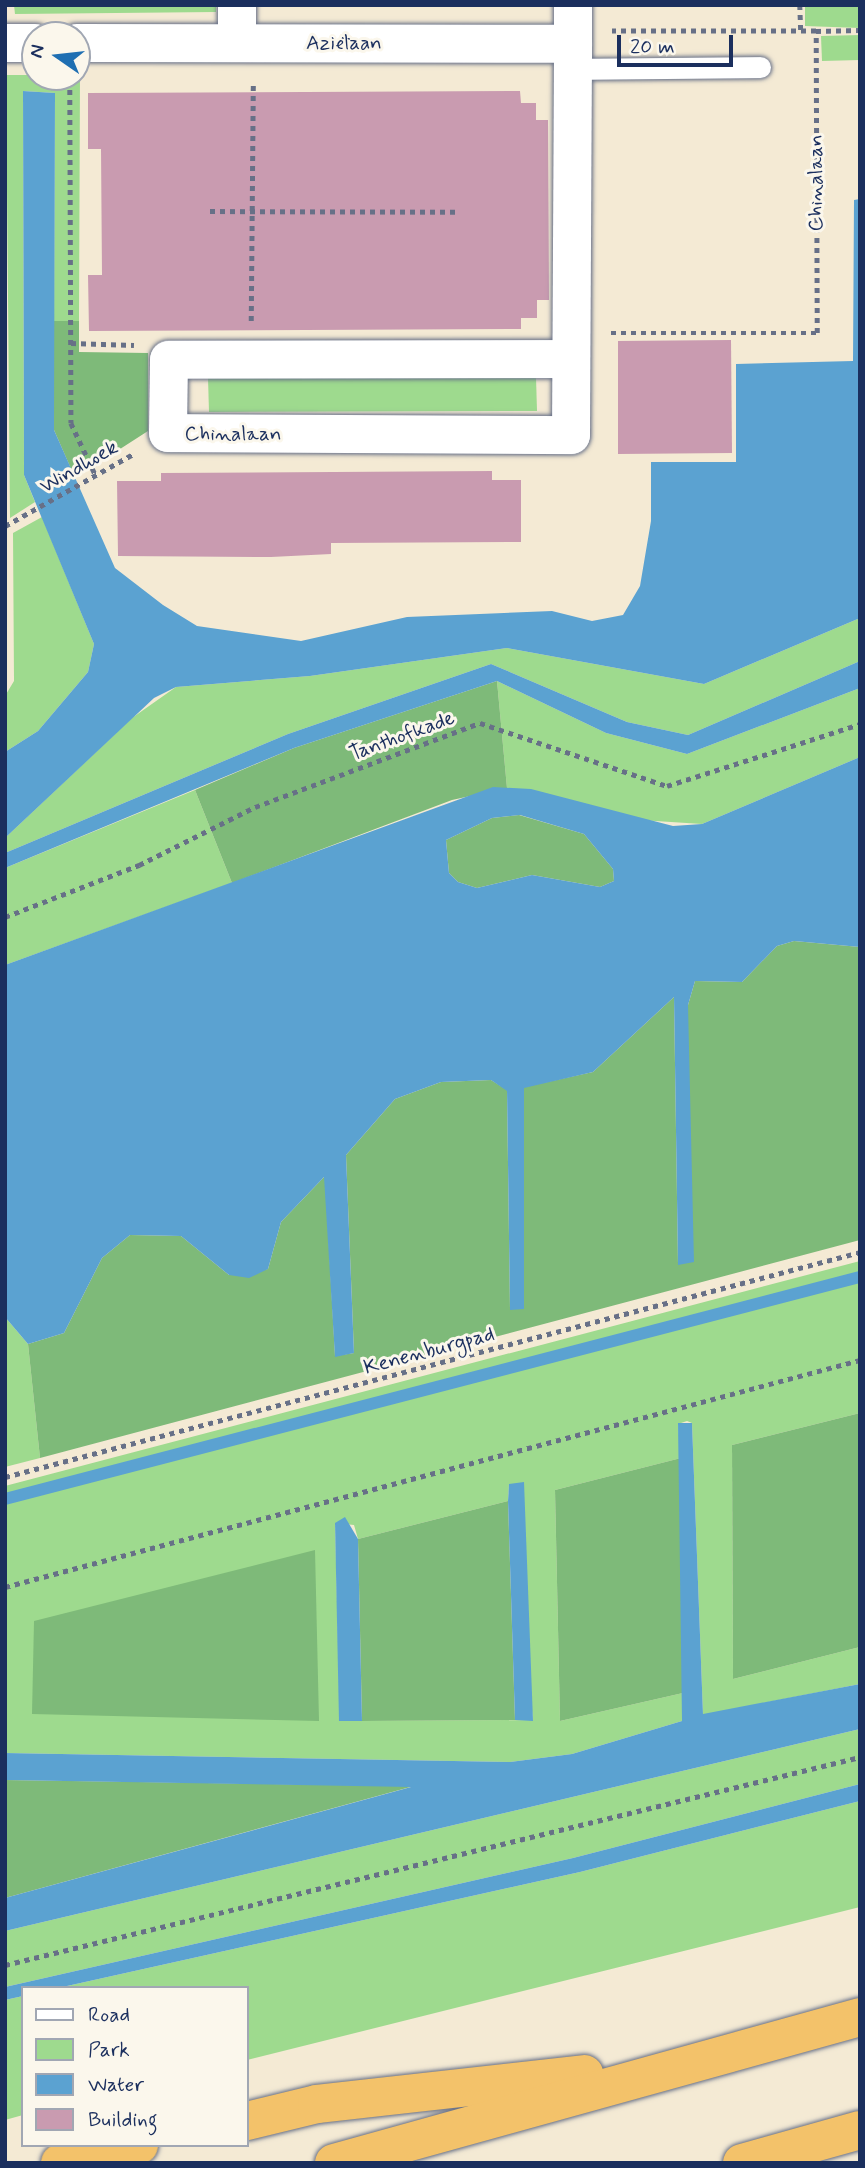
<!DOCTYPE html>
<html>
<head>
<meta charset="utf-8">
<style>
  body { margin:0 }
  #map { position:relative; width:865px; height:2168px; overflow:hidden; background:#f4ead4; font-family:Mynerve,sans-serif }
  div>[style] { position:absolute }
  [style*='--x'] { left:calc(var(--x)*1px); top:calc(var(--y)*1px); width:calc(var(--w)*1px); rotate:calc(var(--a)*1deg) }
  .green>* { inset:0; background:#9eda8e }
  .forest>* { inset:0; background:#7eba79 }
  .water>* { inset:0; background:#5ba2d1 }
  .stream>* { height:12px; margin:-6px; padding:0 6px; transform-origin:6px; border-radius:6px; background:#5ba2d1 }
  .building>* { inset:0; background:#c99bb0 }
  .path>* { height:4.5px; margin-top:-2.25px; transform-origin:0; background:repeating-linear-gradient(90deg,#677087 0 5px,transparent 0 10px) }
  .roads { filter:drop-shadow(0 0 2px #677087) drop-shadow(0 0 2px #677087) }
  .service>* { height:21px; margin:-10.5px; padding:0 10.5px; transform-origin:10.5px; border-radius:10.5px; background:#fff }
  .minor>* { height:38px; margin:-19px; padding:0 19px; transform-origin:19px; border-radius:19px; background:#fff }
  .tertiary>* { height:38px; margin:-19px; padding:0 19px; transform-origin:19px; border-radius:19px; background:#fff }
  .motorway>* { height:38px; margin:-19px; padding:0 19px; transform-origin:19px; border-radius:19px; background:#f3c26a }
  span { translate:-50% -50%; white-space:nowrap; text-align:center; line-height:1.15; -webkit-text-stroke:6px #fbf7ec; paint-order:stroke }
  .street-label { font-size:21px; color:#1b2f5e }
  .frame { position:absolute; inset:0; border:7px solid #1b2f5e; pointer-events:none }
  .legend { position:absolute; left:21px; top:1986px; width:228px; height:161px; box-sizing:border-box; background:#fbf7ec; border:2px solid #a1a7b3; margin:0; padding:9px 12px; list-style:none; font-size:21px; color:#1b2f5e }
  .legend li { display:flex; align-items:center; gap:14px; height:35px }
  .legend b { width:35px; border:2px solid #a1a7b3 }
  .north { position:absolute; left:21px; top:21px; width:70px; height:70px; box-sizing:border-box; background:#fbf7ec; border:2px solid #a1a7b3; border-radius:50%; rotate:284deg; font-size:19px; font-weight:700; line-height:28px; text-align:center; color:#1b2f5e }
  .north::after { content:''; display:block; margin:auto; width:24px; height:32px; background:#1f6fb2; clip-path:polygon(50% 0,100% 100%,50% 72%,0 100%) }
  .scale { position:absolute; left:617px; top:35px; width:116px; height:32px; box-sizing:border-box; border:4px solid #1b2f5e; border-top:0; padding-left:9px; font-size:21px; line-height:24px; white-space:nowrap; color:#1b2f5e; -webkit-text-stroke:5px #fbf7ec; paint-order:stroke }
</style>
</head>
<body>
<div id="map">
  <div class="green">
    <i style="clip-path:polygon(14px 5px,216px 5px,216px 12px,15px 14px)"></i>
    <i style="clip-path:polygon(805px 5px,860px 5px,860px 28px,805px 26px)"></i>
    <i style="clip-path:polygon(860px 35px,860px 60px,822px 61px,821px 36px)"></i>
    <i style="clip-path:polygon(6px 75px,80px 75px,79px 321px,54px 321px,55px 93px,23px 91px,24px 475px,35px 502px,10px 518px)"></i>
    <i style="clip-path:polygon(536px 377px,537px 411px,209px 412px,208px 378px)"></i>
    <i style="clip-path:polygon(42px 517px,94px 644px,88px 672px,38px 731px,5px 752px,5px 696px,14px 681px,13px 533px)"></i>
    <i style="clip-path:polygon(860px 618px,860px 661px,688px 735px,627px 722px,491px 664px,288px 734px,5px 853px,5px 838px,132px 718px,176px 687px,310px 676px,507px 648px,704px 684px)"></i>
    <i style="clip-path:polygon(497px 681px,606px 733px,687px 754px,860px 688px,860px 757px,702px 824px,640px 820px,507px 788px)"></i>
    <i style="clip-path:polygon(195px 790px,232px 883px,5px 965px,5px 868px)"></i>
    <i style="clip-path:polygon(evenodd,860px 1261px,860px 1413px,732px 1445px,733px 1679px,860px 1647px,860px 1684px,703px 1715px,692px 1423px,687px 1421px,678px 1424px,681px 1458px,555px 1490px,560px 1721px,683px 1693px,682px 1721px,572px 1754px,510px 1762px,5px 1753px,5px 1486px,860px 1261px,509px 1484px,533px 1720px,340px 1721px,335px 1523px,354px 1525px,358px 1539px,508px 1501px,509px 1484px)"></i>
    <i style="clip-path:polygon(5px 1317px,28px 1344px,40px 1458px,5px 1467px)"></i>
    <i style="clip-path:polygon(860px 1729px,860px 1784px,573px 1858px,5px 1987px,5px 1931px)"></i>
    <i style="clip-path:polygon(860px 1801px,860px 1907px,247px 2060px,247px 1988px,58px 1988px,580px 1872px)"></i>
    <i style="clip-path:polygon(23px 1996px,23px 2115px,5px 2120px,5px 2000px)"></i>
  </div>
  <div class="forest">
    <i style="clip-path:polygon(54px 321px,79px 321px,79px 352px,148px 353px,148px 431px,75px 478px,54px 430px)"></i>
    <i style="clip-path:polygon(497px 681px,507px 788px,452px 800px,232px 883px,195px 790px,294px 748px)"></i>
    <i style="clip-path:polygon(519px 815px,584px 834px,613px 869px,614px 881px,600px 887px,532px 875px,477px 888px,458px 882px,449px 873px,446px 840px,492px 818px)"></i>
    <i style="clip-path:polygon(794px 941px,860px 947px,860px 1240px,40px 1458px,28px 1344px,64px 1333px,102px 1258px,130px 1235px,181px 1236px,229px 1275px,268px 1269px,281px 1222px,325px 1176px,335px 1356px,354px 1353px,346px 1155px,395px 1099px,441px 1082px,491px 1080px,507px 1090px,510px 1309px,524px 1309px,524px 1087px,593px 1072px,674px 997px,678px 1264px,688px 1005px,695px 981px,742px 982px,777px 946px)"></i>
    <i style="clip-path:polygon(860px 1413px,860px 1647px,733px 1679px,732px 1445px)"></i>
    <i style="clip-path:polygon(681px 1458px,683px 1693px,560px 1721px,555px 1490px)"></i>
    <i style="clip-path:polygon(508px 1501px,515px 1720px,362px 1721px,358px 1539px)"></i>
    <i style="clip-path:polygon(315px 1550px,319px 1721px,32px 1714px,34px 1621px)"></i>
    <i style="clip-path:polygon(5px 1780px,414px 1786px,5px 1898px)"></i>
  </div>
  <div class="water">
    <i style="clip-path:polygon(23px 91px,55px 93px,54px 430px,115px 568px,163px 605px,197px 626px,301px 641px,407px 617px,552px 611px,592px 621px,623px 615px,640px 586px,651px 521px,651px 462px,736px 462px,736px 364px,853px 361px,854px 200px,860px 199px,860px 618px,704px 684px,507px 648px,310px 676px,176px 687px,154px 698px,5px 838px,5px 752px,38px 731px,88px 672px,94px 644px,24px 475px)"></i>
    <i style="clip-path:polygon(860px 661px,860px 688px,687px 754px,606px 733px,497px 681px,294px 748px,5px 868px,5px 853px,288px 734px,491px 664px,627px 722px,688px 735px)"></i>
    <i style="clip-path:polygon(evenodd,860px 757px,860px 947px,794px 941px,777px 946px,742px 982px,695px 981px,688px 1005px,694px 1262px,678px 1265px,674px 997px,593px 1072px,524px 1088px,524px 1309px,510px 1310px,507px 1091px,491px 1080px,441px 1082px,395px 1099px,346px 1155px,354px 1353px,335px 1357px,324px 1177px,281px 1222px,268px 1269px,249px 1278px,229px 1275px,181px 1236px,130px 1235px,102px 1258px,64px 1333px,28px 1344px,5px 1317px,5px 965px,493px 787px,531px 789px,673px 826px,702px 824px,860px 757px,520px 815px,584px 834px,613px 869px,614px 881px,600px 887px,532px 875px,477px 888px,458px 882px,449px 873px,446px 840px,492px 818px,520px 815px)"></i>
    <i style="clip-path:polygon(678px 1423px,692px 1423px,703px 1714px,860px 1684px,860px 1729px,5px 1931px,5px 1898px,411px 1787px,5px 1780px,5px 1753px,510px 1762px,572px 1754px,682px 1721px)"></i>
    <i style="clip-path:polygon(524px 1482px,533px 1721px,515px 1720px,508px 1501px,509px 1484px)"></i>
    <i style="clip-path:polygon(345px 1517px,358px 1539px,362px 1721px,339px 1721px,335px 1523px)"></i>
    <i style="clip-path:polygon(860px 1784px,860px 1801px,580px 1872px,58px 1988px,23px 1988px,23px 1996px,5px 2000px,5px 1987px,573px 1858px)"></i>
  </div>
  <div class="stream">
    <i style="--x:5;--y:1499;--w:883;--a:-14.56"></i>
  </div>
  <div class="building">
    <i style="clip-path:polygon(520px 91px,521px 103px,536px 103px,536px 120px,548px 120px,549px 300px,537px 300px,537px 318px,521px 318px,521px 329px,89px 331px,88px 275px,102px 275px,101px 149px,88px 149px,88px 93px)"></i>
    <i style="clip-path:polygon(731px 340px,732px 453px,618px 454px,618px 341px)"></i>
    <i style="clip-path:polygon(492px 471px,492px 480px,521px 480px,521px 542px,331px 543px,331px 554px,271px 557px,118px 556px,117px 481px,161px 481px,161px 473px)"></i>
  </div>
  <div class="path">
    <i style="--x:800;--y:5;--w:26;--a:88"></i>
    <i style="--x:816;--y:31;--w:44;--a:-1.3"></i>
    <i style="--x:70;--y:80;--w:343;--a:89.8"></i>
    <i style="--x:71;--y:423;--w:59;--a:64.7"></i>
    <i style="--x:210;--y:211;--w:247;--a:0.2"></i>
    <i style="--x:251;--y:321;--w:240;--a:-89.5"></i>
    <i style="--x:611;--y:333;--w:206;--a:0"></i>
    <i style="--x:817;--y:333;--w:302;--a:-90.2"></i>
    <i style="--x:816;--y:31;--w:204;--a:180"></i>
    <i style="--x:71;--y:343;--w:63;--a:1.8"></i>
    <i style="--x:5;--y:526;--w:149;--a:-29.3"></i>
    <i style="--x:5;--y:917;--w:144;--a:-21.2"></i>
    <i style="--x:139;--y:865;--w:130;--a:-26.6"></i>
    <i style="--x:255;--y:807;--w:240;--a:-20.5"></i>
    <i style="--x:480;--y:723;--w:197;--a:18.6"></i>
    <i style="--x:667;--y:786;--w:203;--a:-17.8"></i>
    <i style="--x:5;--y:1477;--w:884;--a:-14.74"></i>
    <i style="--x:5;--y:1587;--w:885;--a:-14.87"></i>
    <i style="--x:5;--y:1965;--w:880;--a:-13.67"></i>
  </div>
  <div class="roads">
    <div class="service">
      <i style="--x:573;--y:69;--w:187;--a:-0.6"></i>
    </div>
    <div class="minor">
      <i style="--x:237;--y:5;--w:37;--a:90"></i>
      <i style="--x:571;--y:359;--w:402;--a:179.9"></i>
      <i style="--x:169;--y:360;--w:73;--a:90.8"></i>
      <i style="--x:168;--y:433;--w:403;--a:0.3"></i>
      <i style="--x:571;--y:435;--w:391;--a:-89.7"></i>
    </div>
    <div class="tertiary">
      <i style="--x:5;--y:43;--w:30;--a:0"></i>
      <i style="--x:77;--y:43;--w:496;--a:0.1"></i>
      <i style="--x:573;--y:44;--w:39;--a:-90"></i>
    </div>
    <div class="motorway">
      <i style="--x:247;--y:2121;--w:72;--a:-13.7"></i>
      <i style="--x:317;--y:2104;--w:269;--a:-6.4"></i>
      <i style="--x:60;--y:2163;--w:81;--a:-12.8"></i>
      <i style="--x:334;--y:2163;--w:546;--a:-15.51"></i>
      <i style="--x:742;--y:2163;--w:123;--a:-15.6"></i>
    </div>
  </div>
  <div class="street-label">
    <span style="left:344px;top:43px">Aziëlaan</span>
    <span style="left:816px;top:183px;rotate:-90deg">Chinalaan</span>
    <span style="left:233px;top:434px">Chinalaan</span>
    <span style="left:79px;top:467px;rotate:-30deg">Windhoek</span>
    <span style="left:402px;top:736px;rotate:-20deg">Tanthofkade</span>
    <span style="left:429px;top:1351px;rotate:-15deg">Kenenburgpad</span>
  </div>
  <div class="frame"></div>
  <ul class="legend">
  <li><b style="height:9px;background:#fff"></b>Road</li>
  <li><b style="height:19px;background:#9eda8e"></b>Park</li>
  <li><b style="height:19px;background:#5ba2d1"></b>Water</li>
  <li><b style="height:19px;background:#c99bb0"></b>Building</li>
  </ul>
  <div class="north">N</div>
  <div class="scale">20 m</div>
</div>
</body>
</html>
